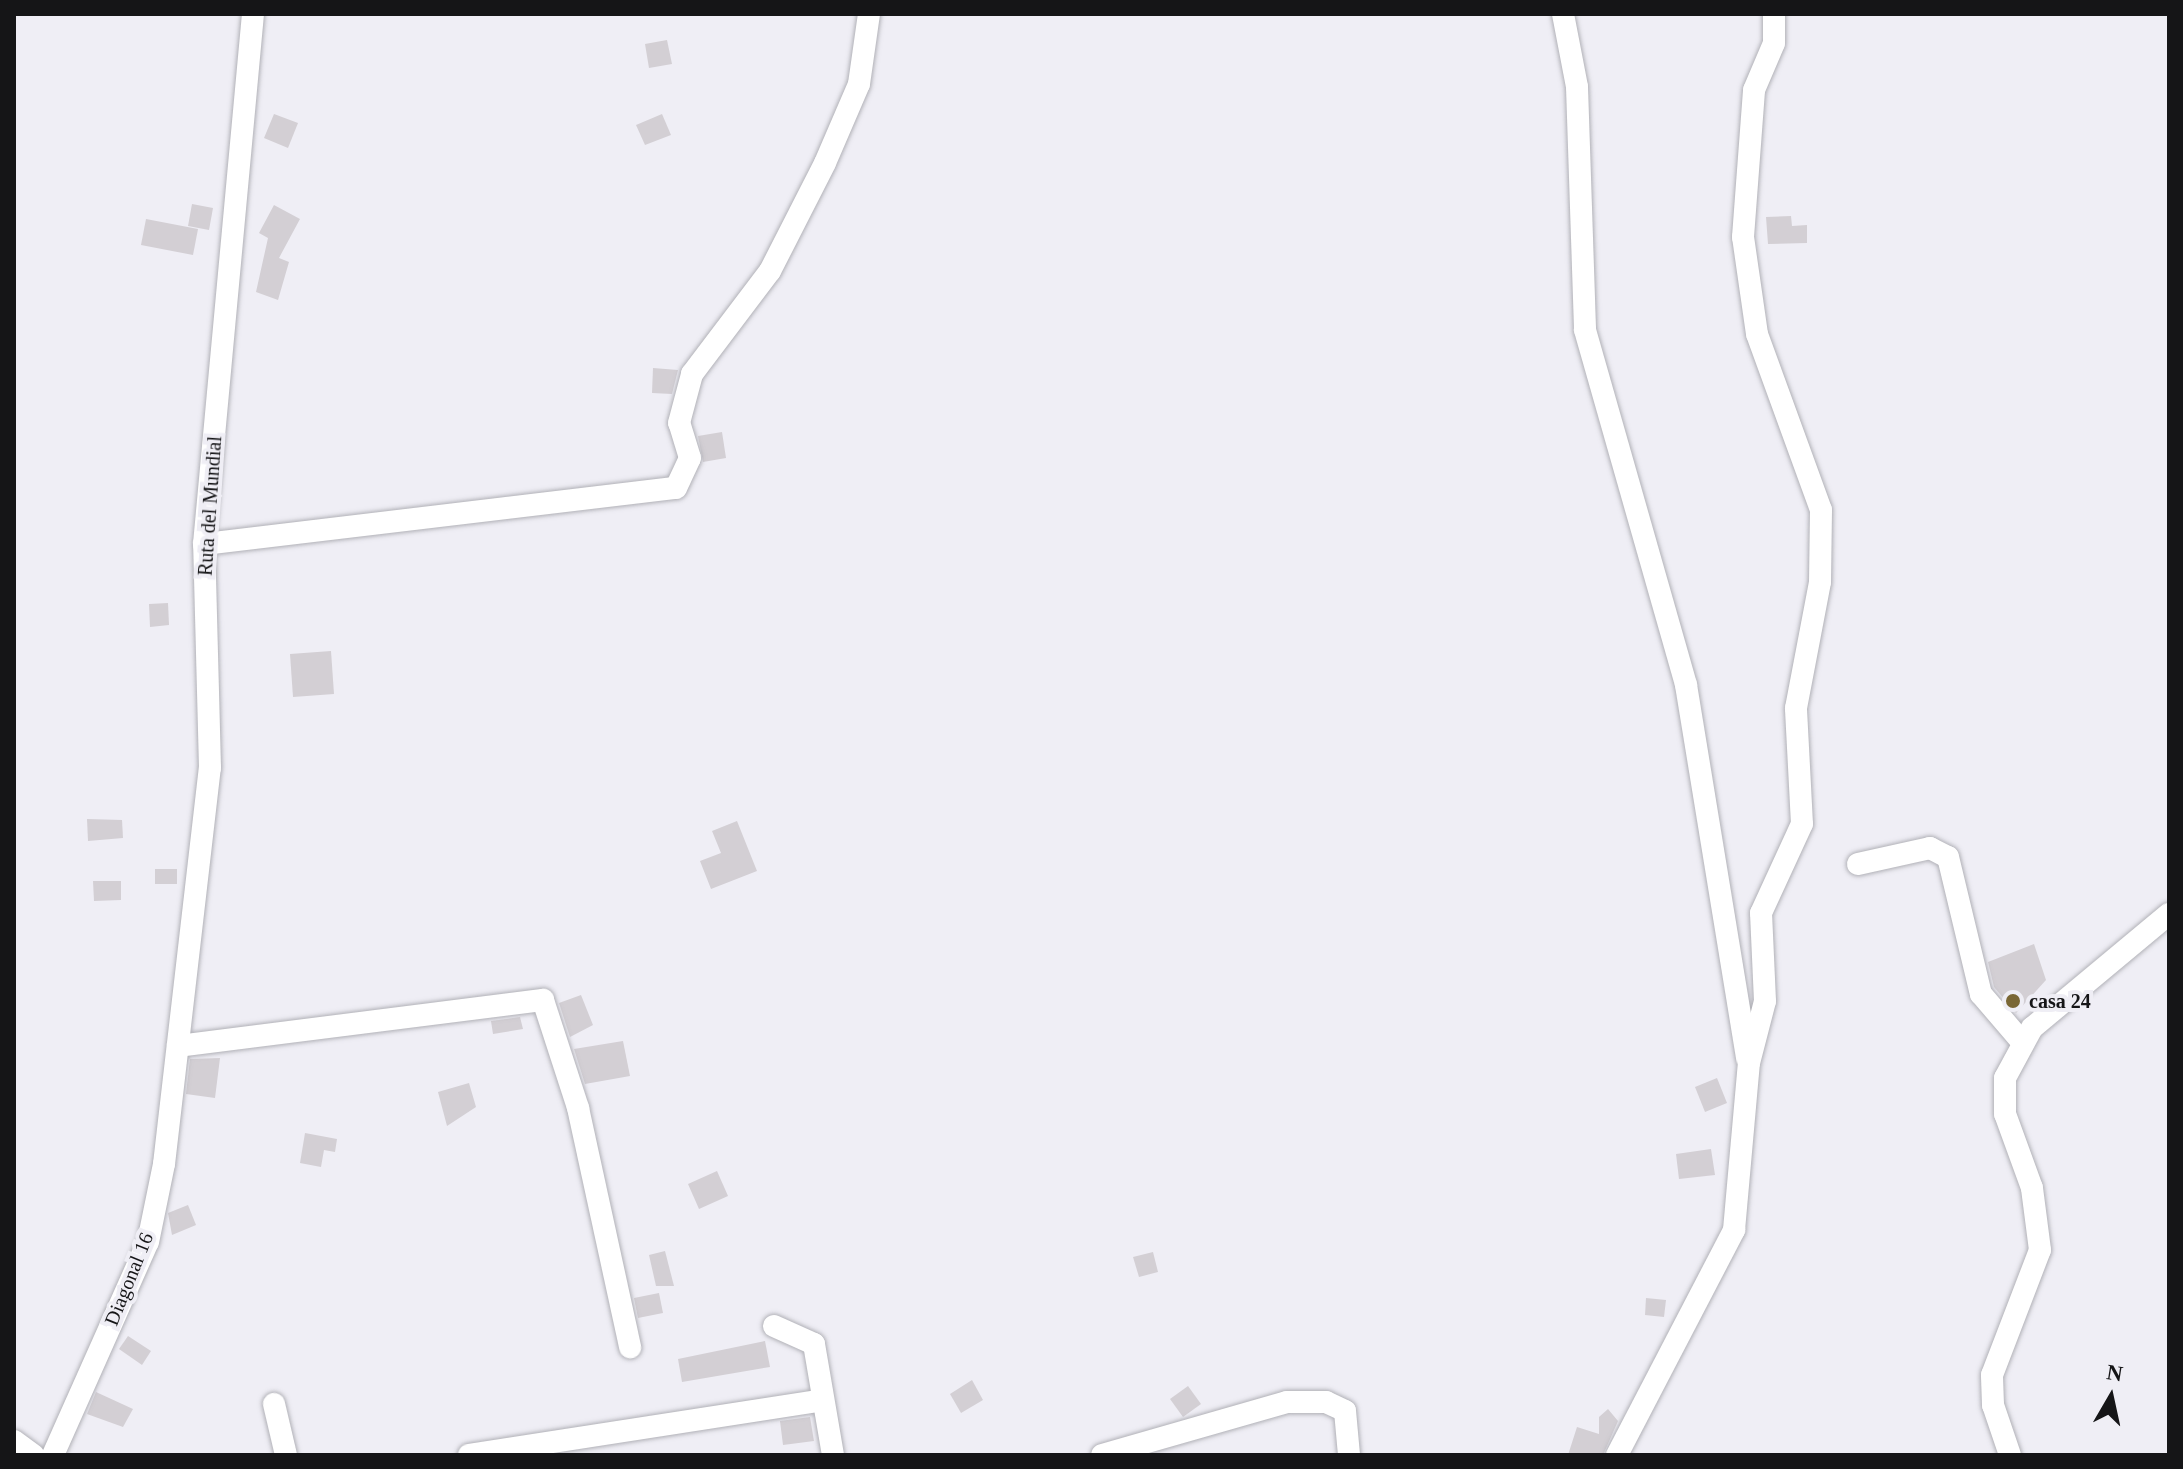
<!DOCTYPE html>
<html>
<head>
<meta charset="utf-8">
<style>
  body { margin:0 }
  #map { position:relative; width:2183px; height:1469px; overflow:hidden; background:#efeef5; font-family:"Times New Roman",serif }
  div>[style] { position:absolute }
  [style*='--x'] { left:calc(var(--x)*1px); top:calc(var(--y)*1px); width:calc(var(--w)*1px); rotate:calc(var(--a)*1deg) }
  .building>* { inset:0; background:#d3cfd4 }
  .roads { filter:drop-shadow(0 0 2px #b1b1b7) drop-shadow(0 0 2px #b1b1b7) }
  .street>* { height:22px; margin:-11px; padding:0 11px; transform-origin:11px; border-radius:11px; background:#fff }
  .dots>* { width:22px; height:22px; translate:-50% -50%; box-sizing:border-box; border:4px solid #efeef5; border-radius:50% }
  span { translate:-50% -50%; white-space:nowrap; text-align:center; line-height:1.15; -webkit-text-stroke:8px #efeef5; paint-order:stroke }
  .street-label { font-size:20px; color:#151517 }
  .poi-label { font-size:20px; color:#151517; font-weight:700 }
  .left { translate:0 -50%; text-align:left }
  .frame { position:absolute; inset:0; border:16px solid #151517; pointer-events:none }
  .north { position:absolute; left:2071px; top:1357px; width:80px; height:80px; -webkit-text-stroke:6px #efeef5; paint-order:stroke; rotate:9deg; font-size:22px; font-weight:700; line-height:32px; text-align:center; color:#151517 }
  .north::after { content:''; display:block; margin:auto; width:28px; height:36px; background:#151517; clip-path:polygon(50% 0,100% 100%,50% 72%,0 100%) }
</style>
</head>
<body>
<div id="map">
  <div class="building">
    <i style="clip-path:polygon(667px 40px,672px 64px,649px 68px,645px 44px)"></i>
    <i style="clip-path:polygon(274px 114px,298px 123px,288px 148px,264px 138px)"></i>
    <i style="clip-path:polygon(662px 114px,671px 135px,645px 145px,636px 125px)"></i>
    <i style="clip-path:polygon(192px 204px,213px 208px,209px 230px,188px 226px)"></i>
    <i style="clip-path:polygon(274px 205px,300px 219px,279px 258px,289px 262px,278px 300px,256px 292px,268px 238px,259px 233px)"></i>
    <i style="clip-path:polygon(1791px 216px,1792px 226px,1807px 225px,1807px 243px,1768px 244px,1766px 217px)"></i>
    <i style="clip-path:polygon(146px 219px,198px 229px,193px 255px,141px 245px)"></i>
    <i style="clip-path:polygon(653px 368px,678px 370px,672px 394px,652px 393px)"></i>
    <i style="clip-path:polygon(722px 432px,726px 458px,703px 462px,698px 436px)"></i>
    <i style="clip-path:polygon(168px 603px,169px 625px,150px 627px,149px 604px)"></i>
    <i style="clip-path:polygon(331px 651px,334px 694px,293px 697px,290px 654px)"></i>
    <i style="clip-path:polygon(87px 819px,122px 820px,123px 838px,88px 841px)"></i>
    <i style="clip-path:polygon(737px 821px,757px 871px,711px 889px,700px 861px,721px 853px,712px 831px)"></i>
    <i style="clip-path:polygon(155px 869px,177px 869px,177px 884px,155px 884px)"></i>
    <i style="clip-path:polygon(93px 881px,121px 881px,121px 900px,94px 901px)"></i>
    <i style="clip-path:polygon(2034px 944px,2046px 980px,2016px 1013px,1994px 987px,1988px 962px)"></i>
    <i style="clip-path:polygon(581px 995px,593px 1025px,570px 1037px,559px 1003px)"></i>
    <i style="clip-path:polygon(520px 1017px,523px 1029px,493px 1034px,491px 1021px)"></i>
    <i style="clip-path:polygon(623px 1041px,630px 1076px,585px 1084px,574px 1049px)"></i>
    <i style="clip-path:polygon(220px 1058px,215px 1098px,186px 1094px,190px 1059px)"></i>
    <i style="clip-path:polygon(1717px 1078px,1727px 1103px,1705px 1112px,1695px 1087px)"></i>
    <i style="clip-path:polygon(469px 1083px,476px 1107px,447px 1126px,438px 1092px)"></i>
    <i style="clip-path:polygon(305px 1133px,337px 1139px,335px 1152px,324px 1150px,321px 1167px,300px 1163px)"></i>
    <i style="clip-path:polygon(1711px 1149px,1715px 1175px,1679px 1179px,1676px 1154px)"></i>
    <i style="clip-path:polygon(717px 1171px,728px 1196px,699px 1209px,688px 1184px)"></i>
    <i style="clip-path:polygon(188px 1205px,196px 1225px,172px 1235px,168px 1213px)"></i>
    <i style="clip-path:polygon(665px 1251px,674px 1286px,656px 1286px,649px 1255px)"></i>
    <i style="clip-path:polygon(1153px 1252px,1158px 1272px,1139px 1277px,1133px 1257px)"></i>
    <i style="clip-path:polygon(659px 1293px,663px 1313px,638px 1318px,634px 1298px)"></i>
    <i style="clip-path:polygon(1646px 1298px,1666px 1300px,1664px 1317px,1645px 1315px)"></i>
    <i style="clip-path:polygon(128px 1336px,151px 1351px,142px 1365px,119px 1349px)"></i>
    <i style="clip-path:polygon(765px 1341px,770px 1367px,682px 1382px,678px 1359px)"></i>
    <i style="clip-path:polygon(972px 1380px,983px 1400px,961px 1413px,950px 1394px)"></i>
    <i style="clip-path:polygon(1188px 1386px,1201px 1404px,1183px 1417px,1170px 1399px)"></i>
    <i style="clip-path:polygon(96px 1392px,133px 1409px,123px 1427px,87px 1414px)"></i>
    <i style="clip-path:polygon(1608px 1409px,1618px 1421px,1603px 1455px,1568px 1455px,1577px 1427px,1599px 1434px,1599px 1417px)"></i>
    <i style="clip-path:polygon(810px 1417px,814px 1441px,783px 1445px,780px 1421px)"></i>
  </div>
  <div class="roads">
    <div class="street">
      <i style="--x:1563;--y:14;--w:74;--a:79.1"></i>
      <i style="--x:1577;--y:87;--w:243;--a:88.1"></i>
      <i style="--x:1585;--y:330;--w:369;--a:74.1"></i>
      <i style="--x:1686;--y:685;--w:378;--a:80.7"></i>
      <i style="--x:204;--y:544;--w:475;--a:-6.8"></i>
      <i style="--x:676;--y:488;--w:33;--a:-65"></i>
      <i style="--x:690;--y:458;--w:37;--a:-107"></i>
      <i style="--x:679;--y:423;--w:51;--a:-75.1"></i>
      <i style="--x:692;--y:374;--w:129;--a:-52.9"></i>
      <i style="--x:770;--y:271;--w:121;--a:-63"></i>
      <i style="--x:825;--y:163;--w:86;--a:-66.7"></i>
      <i style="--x:859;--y:84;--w:71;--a:-81.9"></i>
      <i style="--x:1858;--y:864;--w:74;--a:-12.5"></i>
      <i style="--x:1930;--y:848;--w:20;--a:27"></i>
      <i style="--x:1948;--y:857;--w:141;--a:76.5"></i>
      <i style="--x:1981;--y:994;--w:63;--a:49.5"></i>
      <i style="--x:178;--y:1046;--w:368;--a:-7.2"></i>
      <i style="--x:543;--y:1000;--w:114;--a:72"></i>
      <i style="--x:578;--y:1108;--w:245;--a:77.7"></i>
      <i style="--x:774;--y:1326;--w:44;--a:24.2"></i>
      <i style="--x:814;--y:1344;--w:113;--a:80.3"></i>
      <i style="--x:274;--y:1404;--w:52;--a:76.8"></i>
      <i style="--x:14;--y:1441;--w:24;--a:36"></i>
      <i style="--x:53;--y:1455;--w:233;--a:-66"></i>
      <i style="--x:148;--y:1242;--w:80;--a:-78.4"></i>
      <i style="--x:164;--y:1164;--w:399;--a:-83.4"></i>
      <i style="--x:210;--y:768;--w:224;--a:-91.5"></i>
      <i style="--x:204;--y:544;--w:532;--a:-84.72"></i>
      <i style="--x:469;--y:1455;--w:354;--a:-8.8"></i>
      <i style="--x:1102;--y:1455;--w:192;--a:-16"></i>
      <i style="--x:1287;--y:1402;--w:39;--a:0"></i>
      <i style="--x:1326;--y:1402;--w:21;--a:25"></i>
      <i style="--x:1345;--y:1411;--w:44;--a:84.8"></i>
      <i style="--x:1617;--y:1455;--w:254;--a:-62.5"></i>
      <i style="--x:1734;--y:1230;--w:168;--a:-84.9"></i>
      <i style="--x:1749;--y:1063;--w:64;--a:-75.5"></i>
      <i style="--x:1765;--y:1001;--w:88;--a:-92.6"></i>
      <i style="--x:1761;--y:913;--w:98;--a:-65.3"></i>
      <i style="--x:1802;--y:824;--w:116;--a:-93"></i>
      <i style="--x:1796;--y:708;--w:128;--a:-79.2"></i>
      <i style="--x:1820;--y:582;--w:72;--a:-89.2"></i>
      <i style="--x:1821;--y:510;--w:187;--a:-110"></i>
      <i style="--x:1757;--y:334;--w:98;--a:-98.2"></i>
      <i style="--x:1743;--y:237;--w:147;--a:-85.7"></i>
      <i style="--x:1754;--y:90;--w:51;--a:-66.9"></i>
      <i style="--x:1774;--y:43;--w:29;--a:-90"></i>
      <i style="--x:2010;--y:1455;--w:53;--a:-108.8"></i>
      <i style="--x:1993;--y:1405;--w:30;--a:-92"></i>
      <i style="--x:1992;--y:1375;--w:134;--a:-69"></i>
      <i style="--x:2040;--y:1250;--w:63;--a:-97.4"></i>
      <i style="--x:2032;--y:1188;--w:79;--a:-110"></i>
      <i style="--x:2005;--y:1114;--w:36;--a:-90"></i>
      <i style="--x:2005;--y:1078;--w:57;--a:-61.6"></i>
      <i style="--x:2032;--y:1028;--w:178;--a:-39.8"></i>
    </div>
  </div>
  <div class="dots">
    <i style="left:2013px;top:1001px;background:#7a6735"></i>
  </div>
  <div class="street-label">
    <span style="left:210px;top:506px;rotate:-86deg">Ruta del Mundial</span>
    <span style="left:129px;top:1279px;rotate:-68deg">Diagonal 16</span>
  </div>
  <div class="poi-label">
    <span class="left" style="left:2029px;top:1001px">casa 24</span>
  </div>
  <div class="frame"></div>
  <div class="north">N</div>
</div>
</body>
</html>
